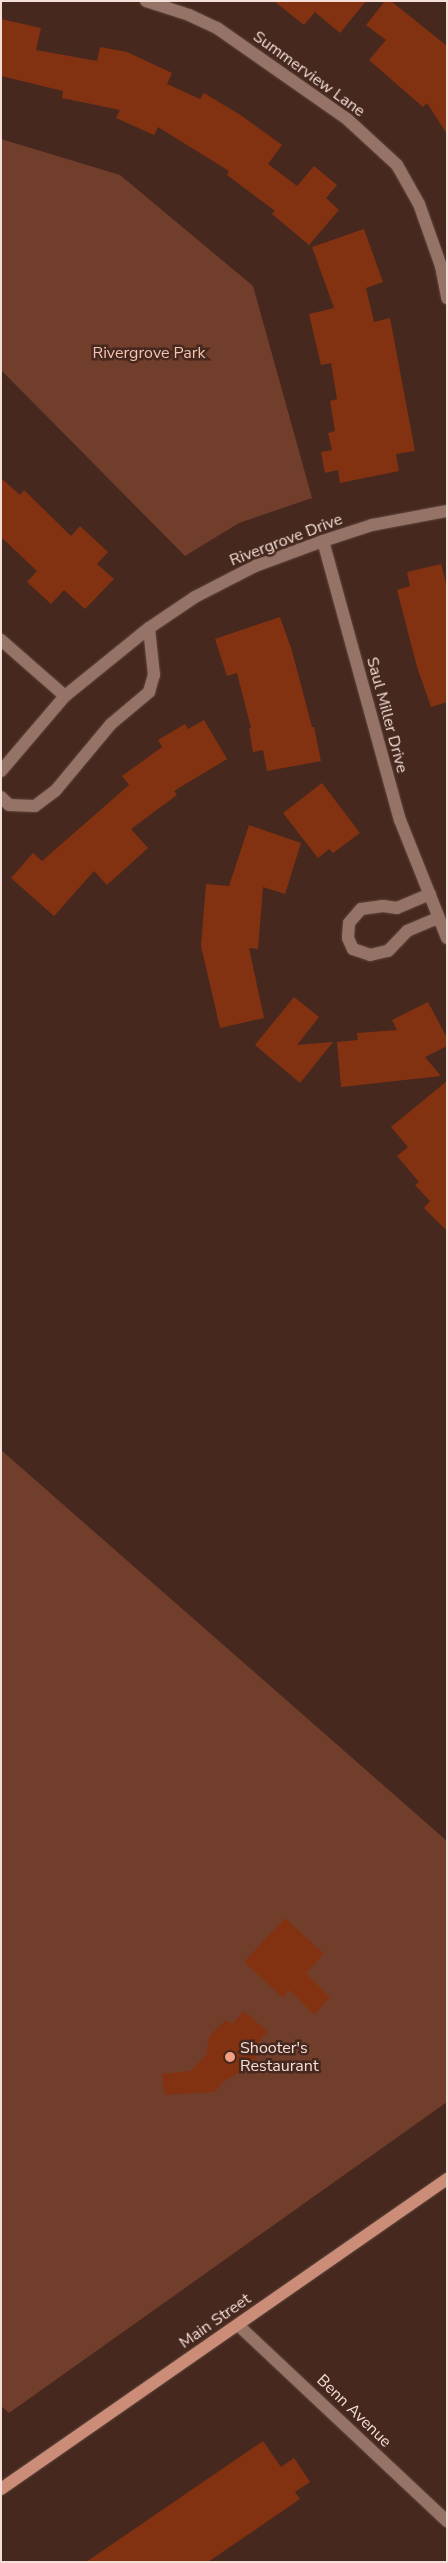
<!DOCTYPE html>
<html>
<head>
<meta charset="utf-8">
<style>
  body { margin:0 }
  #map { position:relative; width:448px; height:2563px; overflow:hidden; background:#46281e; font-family:"Nunito Sans",sans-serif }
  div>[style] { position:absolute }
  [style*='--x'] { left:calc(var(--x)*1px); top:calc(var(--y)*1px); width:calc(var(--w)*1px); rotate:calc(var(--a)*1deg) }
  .green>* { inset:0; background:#723e2c }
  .building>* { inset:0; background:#833211 }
  .roads { filter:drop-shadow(0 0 1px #5f463d) drop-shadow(0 0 1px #5f463d) }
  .street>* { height:12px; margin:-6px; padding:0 6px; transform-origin:6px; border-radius:6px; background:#967367 }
  .primary>* { height:12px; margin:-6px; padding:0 6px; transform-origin:6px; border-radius:6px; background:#cb8d77 }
  .dots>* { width:14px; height:14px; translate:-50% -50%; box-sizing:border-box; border:2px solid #46281e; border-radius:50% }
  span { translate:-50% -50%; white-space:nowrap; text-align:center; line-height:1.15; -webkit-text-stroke:5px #46281e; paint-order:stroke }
  .street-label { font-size:16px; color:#f4e0d9 }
  .park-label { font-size:16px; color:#f3c3b2 }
  .poi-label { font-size:16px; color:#f4e0d9 }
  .left { translate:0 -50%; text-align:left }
  .frame { position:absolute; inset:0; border:2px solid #f4e0d9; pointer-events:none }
</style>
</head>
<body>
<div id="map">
  <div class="green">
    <i style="clip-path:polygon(1px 139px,120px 175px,253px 286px,312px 498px,239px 523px,185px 556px,1px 370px)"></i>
    <i style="clip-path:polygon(1px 1450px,447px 1841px,447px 2102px,9px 2413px,1px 2406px)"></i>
  </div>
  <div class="building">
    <i style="clip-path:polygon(274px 1px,366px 1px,340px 33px,315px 12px,304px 25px)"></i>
    <i style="clip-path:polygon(385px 1px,391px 1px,447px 46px,447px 134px,427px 103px,423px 107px,369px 60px,386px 40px,366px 25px)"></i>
    <i style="clip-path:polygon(1px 19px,41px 28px,36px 50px,97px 61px,100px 47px,127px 52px,172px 73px,167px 84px,200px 99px,204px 93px,242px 116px,282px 145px,268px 164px,297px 186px,314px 166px,337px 185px,326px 198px,339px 210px,309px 245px,272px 214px,275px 211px,227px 175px,229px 171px,158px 127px,154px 135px,116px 118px,120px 110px,62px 98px,63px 91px,1px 76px)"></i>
    <i style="clip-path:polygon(364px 229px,383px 282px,366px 288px,374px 322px,390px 318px,415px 451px,396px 454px,399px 471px,340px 483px,338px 470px,325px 473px,321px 452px,332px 450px,328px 433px,335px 431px,330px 401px,337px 399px,331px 363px,321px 365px,309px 314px,334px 308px,312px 247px)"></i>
    <i style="clip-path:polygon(1px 478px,20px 495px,24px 490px,71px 536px,80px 526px,108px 552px,97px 564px,114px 579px,85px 609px,64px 590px,51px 604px,27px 582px,37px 571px,1px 537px)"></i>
    <i style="clip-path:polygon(441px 564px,447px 587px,447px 702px,431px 707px,417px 667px,397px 590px,410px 586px,407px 572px)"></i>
    <i style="clip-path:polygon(280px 617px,292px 651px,312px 727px,314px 727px,321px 761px,267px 771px,263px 750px,253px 752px,249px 728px,251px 728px,237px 673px,227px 676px,215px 639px)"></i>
    <i style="clip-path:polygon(204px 720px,227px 759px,174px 791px,177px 795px,131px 829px,148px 848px,107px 885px,94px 871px,54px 916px,11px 878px,33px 853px,42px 861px,129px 785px,122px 776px,162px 747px,158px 740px,185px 724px,188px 729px)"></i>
    <i style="clip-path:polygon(322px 783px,360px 833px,333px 853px,329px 849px,318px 858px,283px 813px)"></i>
    <i style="clip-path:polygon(249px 825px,301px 843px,285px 894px,263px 887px,258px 949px,249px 948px,264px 1018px,220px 1028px,201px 946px,206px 884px,229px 886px)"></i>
    <i style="clip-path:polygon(294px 997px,319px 1017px,297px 1045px,333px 1042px,300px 1083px,255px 1045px)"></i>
    <i style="clip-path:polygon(428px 1002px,447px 1038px,447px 1046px,425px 1057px,441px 1076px,341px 1087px,337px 1042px,358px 1040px,357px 1033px,397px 1030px,392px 1020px)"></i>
    <i style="clip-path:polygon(447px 1081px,447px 1231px,424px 1208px,430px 1201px,415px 1185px,419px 1182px,397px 1156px,408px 1147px,391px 1127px)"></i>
    <i style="clip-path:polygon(285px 1918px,324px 1954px,306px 1973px,330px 1997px,314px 2015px,289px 1990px,283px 1998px,244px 1962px)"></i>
    <i style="clip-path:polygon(244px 2011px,269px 2033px,266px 2033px,256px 2045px,259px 2049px,252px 2065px,224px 2081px,214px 2092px,165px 2095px,162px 2074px,191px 2071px,206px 2055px,210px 2035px,226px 2020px,232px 2024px)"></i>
    <i style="clip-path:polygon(263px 2441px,281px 2467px,294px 2458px,310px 2482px,295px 2492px,300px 2499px,208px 2562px,86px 2562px)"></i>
  </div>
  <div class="roads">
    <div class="street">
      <i style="--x:146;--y:1;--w:45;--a:18"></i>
      <i style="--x:189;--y:15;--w:31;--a:25"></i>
      <i style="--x:217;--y:28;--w:159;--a:35"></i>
      <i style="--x:347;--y:119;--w:68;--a:42.6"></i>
      <i style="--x:397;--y:165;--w:45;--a:60.6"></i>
      <i style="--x:419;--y:204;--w:66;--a:70.5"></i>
      <i style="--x:441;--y:266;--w:33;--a:79"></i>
      <i style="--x:323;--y:541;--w:289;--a:74.6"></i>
      <i style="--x:400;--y:820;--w:127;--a:68.3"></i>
      <i style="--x:1;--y:640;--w:85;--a:41.2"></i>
      <i style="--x:1;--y:771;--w:99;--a:-49.5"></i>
      <i style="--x:65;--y:696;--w:108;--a:-39"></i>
      <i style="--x:149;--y:628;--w:55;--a:-34"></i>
      <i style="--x:195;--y:597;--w:68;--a:-27.3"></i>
      <i style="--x:255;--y:566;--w:72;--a:-20.2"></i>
      <i style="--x:323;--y:541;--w:52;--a:-18.1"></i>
      <i style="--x:372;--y:525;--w:76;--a:-10.6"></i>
      <i style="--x:1;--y:797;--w:11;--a:45"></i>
      <i style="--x:9;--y:805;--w:26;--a:2"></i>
      <i style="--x:35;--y:806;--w:26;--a:-37"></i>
      <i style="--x:56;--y:790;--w:86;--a:-50.2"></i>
      <i style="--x:111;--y:724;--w:50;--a:-40.1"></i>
      <i style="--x:149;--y:692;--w:18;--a:-74"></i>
      <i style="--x:154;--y:675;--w:47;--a:-96.1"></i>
      <i style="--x:430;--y:894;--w:36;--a:157"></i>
      <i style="--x:397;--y:908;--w:14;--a:-172"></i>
      <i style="--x:383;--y:906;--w:22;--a:172"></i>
      <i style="--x:361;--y:909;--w:18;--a:131"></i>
      <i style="--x:349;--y:923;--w:15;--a:94"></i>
      <i style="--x:348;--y:938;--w:12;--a:66"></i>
      <i style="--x:353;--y:949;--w:18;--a:19"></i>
      <i style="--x:370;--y:955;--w:18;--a:-13"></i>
      <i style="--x:388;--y:951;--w:28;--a:-46"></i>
      <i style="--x:407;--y:931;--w:34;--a:-23"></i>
      <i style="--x:238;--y:2325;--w:287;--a:43.2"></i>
    </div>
    <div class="primary">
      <i style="--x:1;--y:2489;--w:543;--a:-34.8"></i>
    </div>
  </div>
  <div class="dots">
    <i style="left:230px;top:2057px;background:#f39f82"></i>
  </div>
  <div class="street-label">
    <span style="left:309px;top:74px;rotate:36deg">Summerview Lane</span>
    <span style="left:286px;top:540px;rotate:-21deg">Rivergrove Drive</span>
    <span style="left:387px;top:715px;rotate:75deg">Saul Miller Drive</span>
    <span style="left:215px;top:2321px;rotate:-35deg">Main Street</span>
    <span style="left:354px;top:2411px;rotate:44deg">Benn Avenue</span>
  </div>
  <div class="park-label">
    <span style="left:149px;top:353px">Rivergrove Park</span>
  </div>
  <div class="poi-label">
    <span class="left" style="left:240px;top:2057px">Shooter's<br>Restaurant</span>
  </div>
  <div class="frame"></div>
</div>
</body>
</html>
